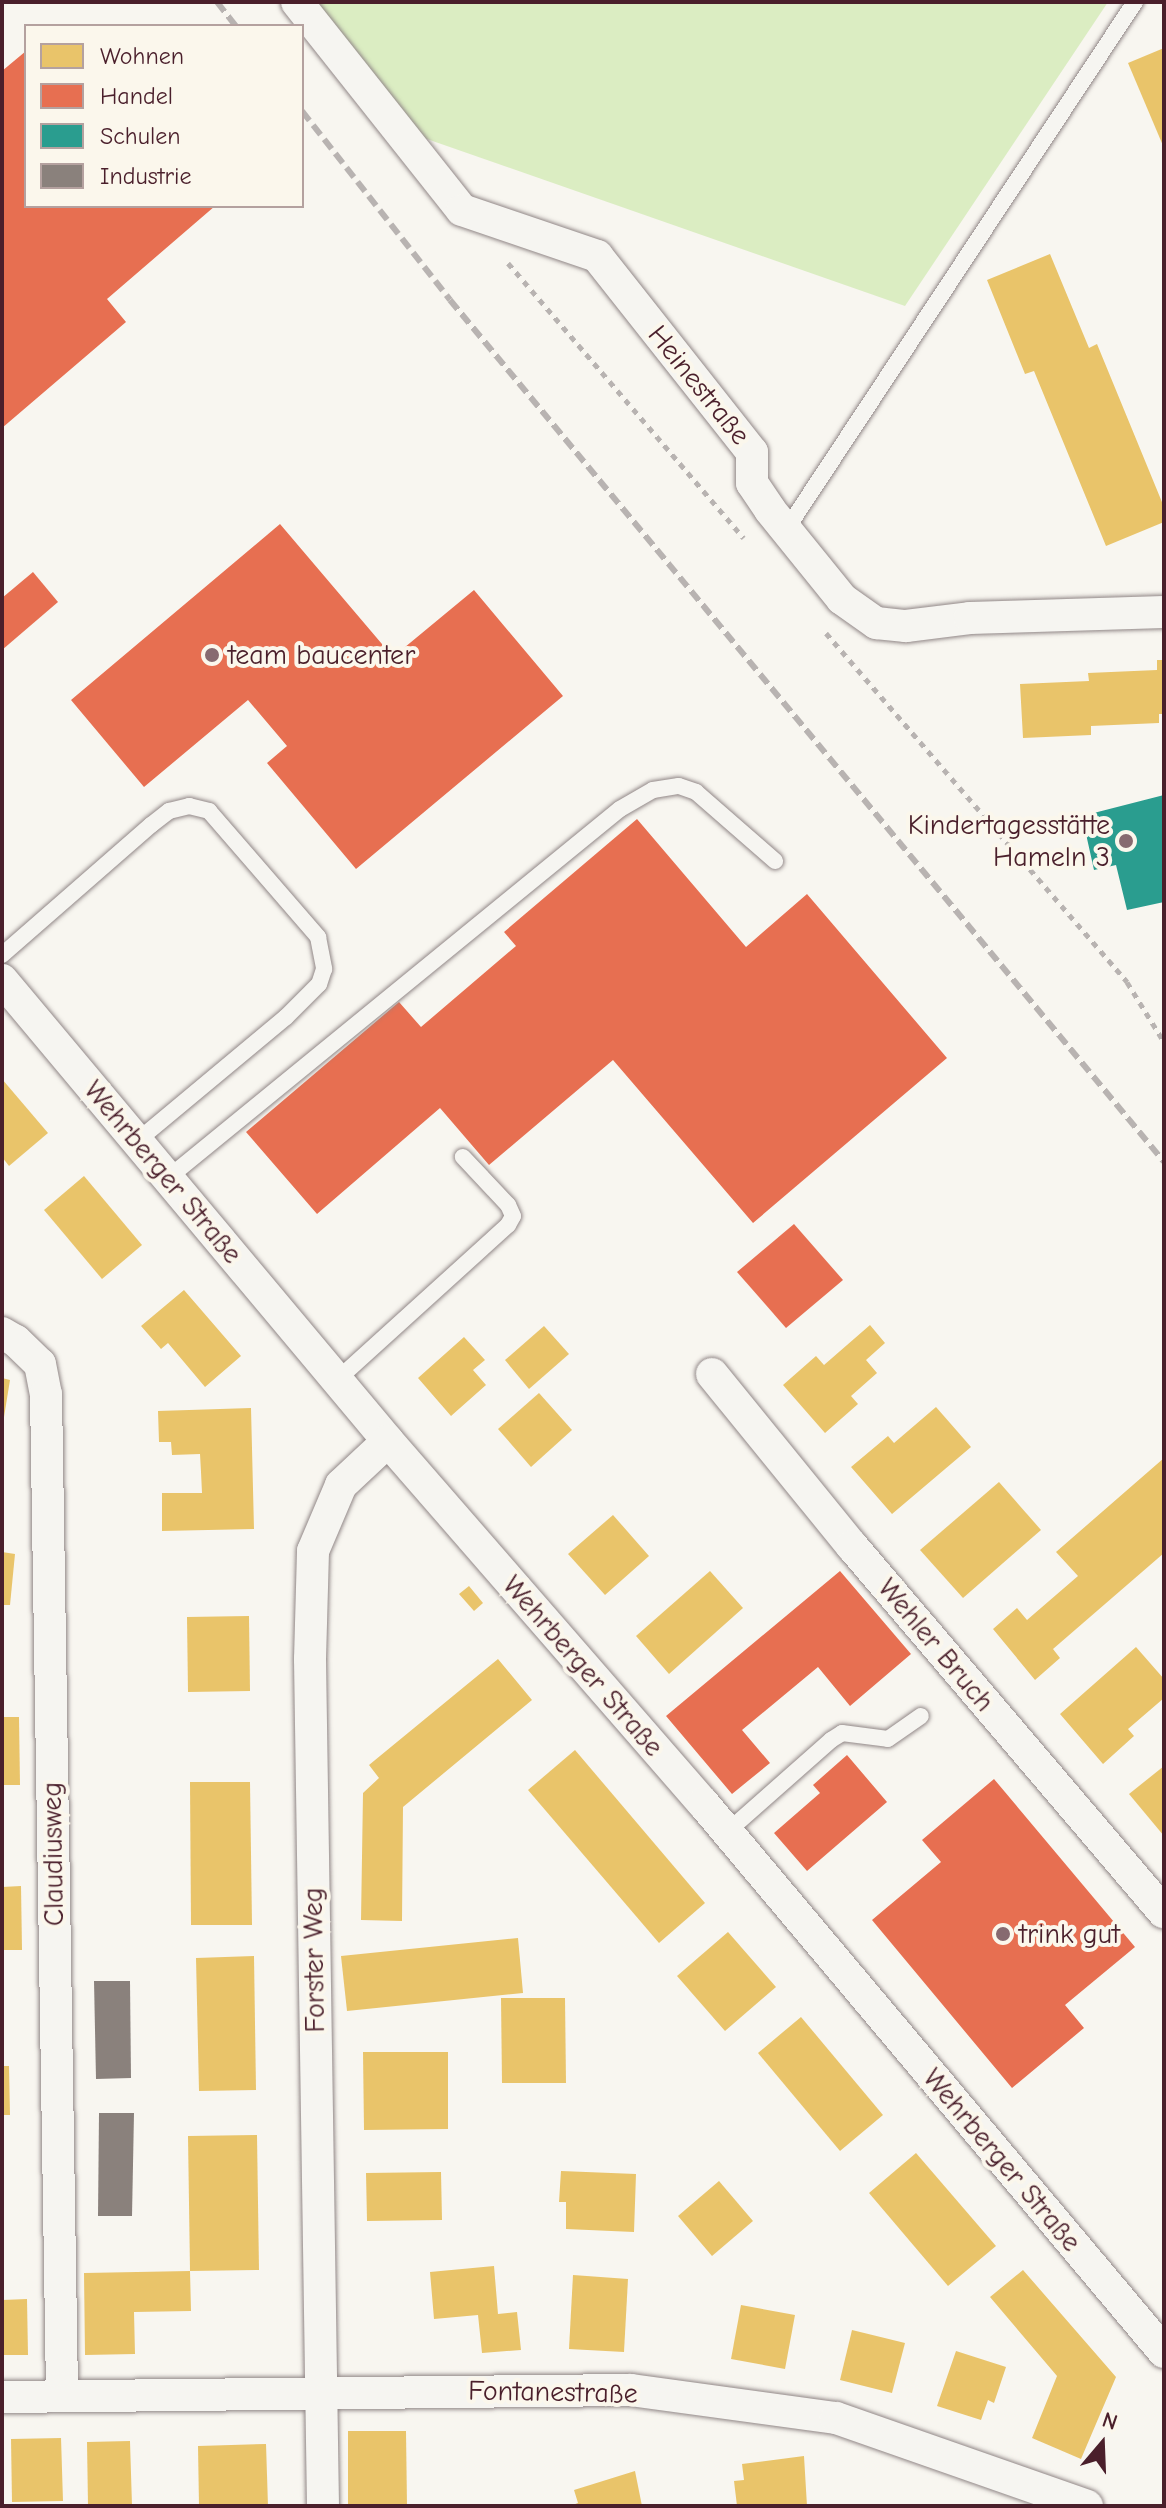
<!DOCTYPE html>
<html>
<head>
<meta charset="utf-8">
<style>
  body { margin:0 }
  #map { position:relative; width:1166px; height:2508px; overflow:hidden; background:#f8f6f0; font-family:"Comic Neue",sans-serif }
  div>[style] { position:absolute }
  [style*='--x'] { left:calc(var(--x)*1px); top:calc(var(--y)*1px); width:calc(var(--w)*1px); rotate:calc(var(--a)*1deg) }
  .green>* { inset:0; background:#dbedc2 }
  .homes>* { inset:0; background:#e9c46a }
  .shops>* { inset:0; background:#e76f51 }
  .schools>* { inset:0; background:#2a9d8f }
  .industry>* { inset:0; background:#8a817c }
  .path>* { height:5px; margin-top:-2.5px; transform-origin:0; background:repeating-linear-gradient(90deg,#b8b3b1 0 6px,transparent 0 12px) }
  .roads { filter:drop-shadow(0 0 2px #918787) drop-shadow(0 0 2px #918787) }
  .service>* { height:16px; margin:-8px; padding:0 8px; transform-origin:8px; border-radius:8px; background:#f6f5f1 }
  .minor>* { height:32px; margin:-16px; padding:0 16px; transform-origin:16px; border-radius:16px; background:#f6f5f1 }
  .rail>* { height:6px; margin-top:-3px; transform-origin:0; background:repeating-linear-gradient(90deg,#b8b3b1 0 12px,transparent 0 18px) }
  .dots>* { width:22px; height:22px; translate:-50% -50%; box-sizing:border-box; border:4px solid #fbf7ec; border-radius:50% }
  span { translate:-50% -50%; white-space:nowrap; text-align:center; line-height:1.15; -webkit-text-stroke:8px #fbf7ec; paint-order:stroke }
  .street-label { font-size:28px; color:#4a1f2b }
  .poi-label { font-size:28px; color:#4a1f2b }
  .left { translate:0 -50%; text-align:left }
  .right { translate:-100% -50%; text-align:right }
  .frame { position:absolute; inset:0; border:4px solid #4a1f2b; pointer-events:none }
  .legend { position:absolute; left:24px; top:24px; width:280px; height:184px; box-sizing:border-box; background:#fbf7ec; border:2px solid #b4a19f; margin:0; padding:10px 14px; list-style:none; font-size:24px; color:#4a1f2b }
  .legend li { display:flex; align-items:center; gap:16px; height:40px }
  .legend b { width:40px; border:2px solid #b4a19f }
  .north { position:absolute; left:1062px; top:2404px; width:80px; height:80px; -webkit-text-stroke:6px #fbf7ec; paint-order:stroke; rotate:19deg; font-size:22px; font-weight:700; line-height:32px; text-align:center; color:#4a1f2b }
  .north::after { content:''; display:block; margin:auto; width:28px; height:36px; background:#4a1f2b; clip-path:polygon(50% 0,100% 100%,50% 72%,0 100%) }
</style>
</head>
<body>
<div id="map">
  <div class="green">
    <i style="clip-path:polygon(308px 2px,1108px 2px,905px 306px,424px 138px)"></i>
  </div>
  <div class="homes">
    <i style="clip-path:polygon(1164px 48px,1164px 148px,1128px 63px)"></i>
    <i style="clip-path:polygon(1050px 254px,1089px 348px,1097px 344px,1164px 507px,1164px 522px,1106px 546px,1034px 371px,1025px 374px,987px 280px)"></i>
    <i style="clip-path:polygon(1157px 660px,1164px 660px,1164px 714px,1159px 714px,1159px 723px,1091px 726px,1091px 735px,1023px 738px,1020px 684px,1089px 681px,1088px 673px,1157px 670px)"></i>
    <i style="clip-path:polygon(2px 1079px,48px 1133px,9px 1166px,2px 1157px)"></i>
    <i style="clip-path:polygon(84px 1176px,142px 1245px,102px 1279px,44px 1210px)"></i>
    <i style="clip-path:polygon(184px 1290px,241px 1356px,205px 1387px,168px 1343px,161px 1349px,141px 1326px)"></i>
    <i style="clip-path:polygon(870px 1325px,885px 1343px,866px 1360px,877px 1373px,851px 1396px,858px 1404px,825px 1433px,783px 1385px,816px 1356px,824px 1365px)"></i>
    <i style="clip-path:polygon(544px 1326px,569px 1354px,529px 1389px,505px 1360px)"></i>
    <i style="clip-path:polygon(464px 1337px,485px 1360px,473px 1370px,486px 1385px,451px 1416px,418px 1378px)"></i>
    <i style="clip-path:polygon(2px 1378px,10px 1380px,4px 1417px,2px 1417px)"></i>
    <i style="clip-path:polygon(539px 1393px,572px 1430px,531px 1467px,498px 1429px)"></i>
    <i style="clip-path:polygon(936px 1407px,971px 1447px,892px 1514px,851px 1467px,888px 1436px,894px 1443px)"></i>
    <i style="clip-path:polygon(251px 1408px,254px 1529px,162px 1531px,162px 1493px,202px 1493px,201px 1472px,200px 1454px,172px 1455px,171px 1442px,159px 1442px,158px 1411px)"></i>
    <i style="clip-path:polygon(1164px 1458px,1164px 1553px,1053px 1649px,1060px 1658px,1035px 1680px,993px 1629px,1017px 1608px,1027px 1620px,1078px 1576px,1056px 1552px)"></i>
    <i style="clip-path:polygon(999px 1482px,1041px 1530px,963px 1598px,920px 1550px)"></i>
    <i style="clip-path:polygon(613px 1515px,649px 1556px,605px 1595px,568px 1554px)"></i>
    <i style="clip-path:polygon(2px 1552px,15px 1554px,10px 1605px,2px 1605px)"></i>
    <i style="clip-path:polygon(710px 1571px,743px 1608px,669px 1674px,636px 1636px)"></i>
    <i style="clip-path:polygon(469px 1586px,483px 1603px,474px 1611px,459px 1594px)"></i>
    <i style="clip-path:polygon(249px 1616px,250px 1691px,188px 1692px,187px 1617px)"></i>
    <i style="clip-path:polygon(1136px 1647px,1164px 1679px,1164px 1698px,1128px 1729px,1134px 1736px,1103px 1764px,1060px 1714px)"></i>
    <i style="clip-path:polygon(498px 1659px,532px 1700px,403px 1807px,402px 1921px,361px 1920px,363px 1793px,379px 1778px,369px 1765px)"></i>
    <i style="clip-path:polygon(2px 1717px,19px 1717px,20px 1785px,2px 1785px)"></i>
    <i style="clip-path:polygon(575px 1750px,705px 1903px,659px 1943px,528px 1790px)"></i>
    <i style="clip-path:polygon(1164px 1766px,1164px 1836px,1129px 1794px)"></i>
    <i style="clip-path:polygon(190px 1782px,250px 1782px,252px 1925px,191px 1925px)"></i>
    <i style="clip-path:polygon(21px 1886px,22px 1950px,2px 1950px,2px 1887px)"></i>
    <i style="clip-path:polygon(728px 1932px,776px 1987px,725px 2031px,677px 1976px)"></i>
    <i style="clip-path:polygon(518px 1938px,523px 1993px,347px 2011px,341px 1956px)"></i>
    <i style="clip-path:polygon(254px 1956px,256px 2090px,199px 2091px,196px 1958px)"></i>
    <i style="clip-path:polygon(501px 1998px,565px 1998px,566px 2083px,502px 2083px)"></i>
    <i style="clip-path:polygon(801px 2017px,883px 2115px,840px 2151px,758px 2053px)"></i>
    <i style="clip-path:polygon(363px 2052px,448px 2052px,448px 2129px,364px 2130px)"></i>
    <i style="clip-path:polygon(2px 2066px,9px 2066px,10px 2115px,2px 2115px)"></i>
    <i style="clip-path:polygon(257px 2135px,259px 2270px,190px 2271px,188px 2136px)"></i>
    <i style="clip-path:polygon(916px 2153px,996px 2246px,948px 2286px,869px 2193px)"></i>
    <i style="clip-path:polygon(561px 2171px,636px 2174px,634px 2232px,566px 2229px,566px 2202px,559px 2202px)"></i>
    <i style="clip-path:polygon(441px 2172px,442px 2220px,367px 2221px,366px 2173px)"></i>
    <i style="clip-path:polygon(719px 2181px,753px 2221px,712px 2256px,678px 2216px)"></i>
    <i style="clip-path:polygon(494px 2266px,498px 2314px,517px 2312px,521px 2350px,482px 2353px,478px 2315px,434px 2319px,430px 2272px)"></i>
    <i style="clip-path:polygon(1023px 2270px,1116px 2377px,1081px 2459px,1032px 2438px,1057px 2376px,990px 2297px)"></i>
    <i style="clip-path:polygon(190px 2271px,191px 2311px,134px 2312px,135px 2354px,85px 2355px,84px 2273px)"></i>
    <i style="clip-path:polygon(573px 2275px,628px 2279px,624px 2352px,569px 2349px)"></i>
    <i style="clip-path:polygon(27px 2299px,28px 2355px,2px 2355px,2px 2300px)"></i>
    <i style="clip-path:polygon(741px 2305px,795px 2315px,785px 2369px,731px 2359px)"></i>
    <i style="clip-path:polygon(852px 2330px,905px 2343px,892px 2393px,840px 2380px)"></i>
    <i style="clip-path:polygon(956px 2351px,1006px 2367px,994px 2403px,988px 2400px,981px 2420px,937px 2406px)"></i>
    <i style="clip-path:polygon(348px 2431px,406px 2431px,407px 2506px,348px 2506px)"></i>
    <i style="clip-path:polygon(61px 2438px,63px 2501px,12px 2502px,11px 2439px)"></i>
    <i style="clip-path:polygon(130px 2441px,132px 2506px,88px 2506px,87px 2442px)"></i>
    <i style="clip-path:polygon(266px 2444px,268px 2506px,199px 2506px,198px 2446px)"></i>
    <i style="clip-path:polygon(804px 2456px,807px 2506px,737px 2506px,734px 2481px,744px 2480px,742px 2464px)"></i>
    <i style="clip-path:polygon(635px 2471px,642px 2506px,570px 2506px,578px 2503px,574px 2490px)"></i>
  </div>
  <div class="shops">
    <i style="clip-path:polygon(26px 51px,26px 206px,215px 206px,107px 299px,126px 322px,2px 428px,2px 71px)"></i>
    <i style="clip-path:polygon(280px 524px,393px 657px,474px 590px,563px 696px,356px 869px,267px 763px,287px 746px,248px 700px,144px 787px,71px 700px)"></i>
    <i style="clip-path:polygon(33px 572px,58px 602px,2px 650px,2px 598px)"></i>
    <i style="clip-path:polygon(637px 819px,746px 947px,807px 894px,947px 1058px,753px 1223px,613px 1060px,489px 1165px,440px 1108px,317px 1214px,246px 1132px,399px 1002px,421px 1027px,516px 946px,504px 932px)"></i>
    <i style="clip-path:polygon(794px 1224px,843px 1280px,786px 1328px,737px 1272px)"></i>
    <i style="clip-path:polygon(840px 1571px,911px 1654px,850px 1706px,818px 1667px,742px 1730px,770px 1763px,732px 1794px,666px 1716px)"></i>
    <i style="clip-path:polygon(847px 1755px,887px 1802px,807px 1871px,774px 1833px,820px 1793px,813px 1785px)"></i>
    <i style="clip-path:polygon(994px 1779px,1135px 1947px,1065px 2005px,1084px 2028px,1012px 2088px,872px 1920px,941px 1862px,922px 1840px)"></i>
  </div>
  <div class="schools">
    <i style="clip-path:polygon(1164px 795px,1164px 902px,1127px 910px,1116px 865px,1094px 870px,1082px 816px)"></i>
  </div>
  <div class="industry">
    <i style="clip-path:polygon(94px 1981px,130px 1981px,131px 2078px,96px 2079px)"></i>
    <i style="clip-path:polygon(99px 2113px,134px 2113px,132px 2216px,98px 2216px)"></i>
  </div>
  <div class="path">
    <i style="--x:508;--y:263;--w:362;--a:49.4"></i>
    <i style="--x:826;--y:633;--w:461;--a:49.2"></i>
    <i style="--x:1127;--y:982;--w:70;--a:58.3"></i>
  </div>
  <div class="roads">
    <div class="service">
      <i style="--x:786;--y:530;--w:633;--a:-56.54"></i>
      <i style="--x:2;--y:955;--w:198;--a:-41.1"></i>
      <i style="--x:151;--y:825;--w:23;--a:-38"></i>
      <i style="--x:169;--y:811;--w:21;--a:-14"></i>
      <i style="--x:189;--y:806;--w:21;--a:14"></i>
      <i style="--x:209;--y:811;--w:167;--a:49.1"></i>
      <i style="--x:318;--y:937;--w:33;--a:79"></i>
      <i style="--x:324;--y:969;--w:16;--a:108"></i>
      <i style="--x:319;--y:984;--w:47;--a:135"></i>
      <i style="--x:286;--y:1017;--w:194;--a:140.2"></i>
      <i style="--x:168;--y:1178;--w:583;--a:-39.23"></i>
      <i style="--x:620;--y:809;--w:38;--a:-30"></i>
      <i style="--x:653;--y:790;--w:26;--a:-9"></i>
      <i style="--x:679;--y:786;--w:18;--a:19"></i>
      <i style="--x:696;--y:792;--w:105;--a:41.1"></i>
      <i style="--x:337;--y:1380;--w:231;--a:-42.2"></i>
      <i style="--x:508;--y:1225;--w:10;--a:-61"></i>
      <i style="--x:513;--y:1216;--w:12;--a:-114"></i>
      <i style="--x:508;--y:1205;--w:66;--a:-133.2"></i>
      <i style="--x:727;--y:1832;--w:139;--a:-41.5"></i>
      <i style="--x:831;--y:1740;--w:13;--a:-32"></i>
      <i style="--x:842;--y:1733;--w:46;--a:7.4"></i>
      <i style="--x:888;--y:1739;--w:40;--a:-34.9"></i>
    </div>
    <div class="minor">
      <i style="--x:297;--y:2;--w:265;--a:51.6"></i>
      <i style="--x:462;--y:210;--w:143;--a:18.8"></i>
      <i style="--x:597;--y:256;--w:250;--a:51.7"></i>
      <i style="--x:752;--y:452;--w:31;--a:90"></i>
      <i style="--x:752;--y:483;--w:32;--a:56"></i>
      <i style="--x:770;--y:510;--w:114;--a:51"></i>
      <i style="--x:842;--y:599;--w:42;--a:35.2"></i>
      <i style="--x:876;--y:623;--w:30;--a:6"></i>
      <i style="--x:906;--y:626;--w:64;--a:-7.1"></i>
      <i style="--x:970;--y:618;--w:194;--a:-1.8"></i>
      <i style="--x:2;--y:980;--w:601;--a:50.06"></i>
      <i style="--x:388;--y:1441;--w:480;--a:49"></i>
      <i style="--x:703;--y:1803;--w:717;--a:49.98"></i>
      <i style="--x:2;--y:1333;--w:16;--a:30"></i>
      <i style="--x:16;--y:1341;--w:33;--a:44"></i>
      <i style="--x:40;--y:1364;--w:31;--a:79"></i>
      <i style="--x:46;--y:1394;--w:1001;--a:89.08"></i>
      <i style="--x:712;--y:1374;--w:222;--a:50.9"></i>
      <i style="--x:852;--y:1546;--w:481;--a:49.6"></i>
      <i style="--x:2;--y:2397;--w:629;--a:-0.64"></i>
      <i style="--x:631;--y:2390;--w:207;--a:7.8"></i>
      <i style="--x:836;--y:2418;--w:266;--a:19.3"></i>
      <i style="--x:323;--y:2506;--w:847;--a:-90.88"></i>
      <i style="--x:310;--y:1659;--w:108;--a:-88.4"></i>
      <i style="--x:313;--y:1551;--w:72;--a:-67"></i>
      <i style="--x:341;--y:1485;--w:64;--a:-43.1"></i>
    </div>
  </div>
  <div class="rail">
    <i style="--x:217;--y:2;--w:31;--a:52"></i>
    <i style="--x:302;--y:111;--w:240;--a:51.9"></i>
    <i style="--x:450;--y:300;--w:1119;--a:50.36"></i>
  </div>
  <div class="dots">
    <i style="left:212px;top:655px;background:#876a70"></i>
    <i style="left:1126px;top:841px;background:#876a70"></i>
    <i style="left:1003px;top:1934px;background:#876a70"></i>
  </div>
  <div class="street-label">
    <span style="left:699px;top:385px;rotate:51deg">Heinestraße</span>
    <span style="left:163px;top:1172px;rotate:50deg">Wehrberger Straße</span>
    <span style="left:936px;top:1645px;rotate:50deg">Wehler Bruch</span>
    <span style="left:583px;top:1666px;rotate:49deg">Wehrberger Straße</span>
    <span style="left:53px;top:1854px;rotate:-91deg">Claudiusweg</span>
    <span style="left:314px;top:1960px;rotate:-91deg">Forster Weg</span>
    <span style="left:1002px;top:2160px;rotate:50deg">Wehrberger Straße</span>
    <span style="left:553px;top:2392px;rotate:1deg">Fontanestraße</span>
  </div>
  <div class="poi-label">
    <span class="left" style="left:228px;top:655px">team baucenter</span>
    <span class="right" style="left:1110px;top:841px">Kindertagesstätte<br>Hameln 3</span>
    <span class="left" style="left:1019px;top:1934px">trink gut</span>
  </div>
  <div class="frame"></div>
  <ul class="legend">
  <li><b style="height:22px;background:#e9c46a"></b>Wohnen</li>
  <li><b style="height:22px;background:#e76f51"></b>Handel</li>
  <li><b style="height:22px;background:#2a9d8f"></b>Schulen</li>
  <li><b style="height:22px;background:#8a817c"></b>Industrie</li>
  </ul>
  <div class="north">N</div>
</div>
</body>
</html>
